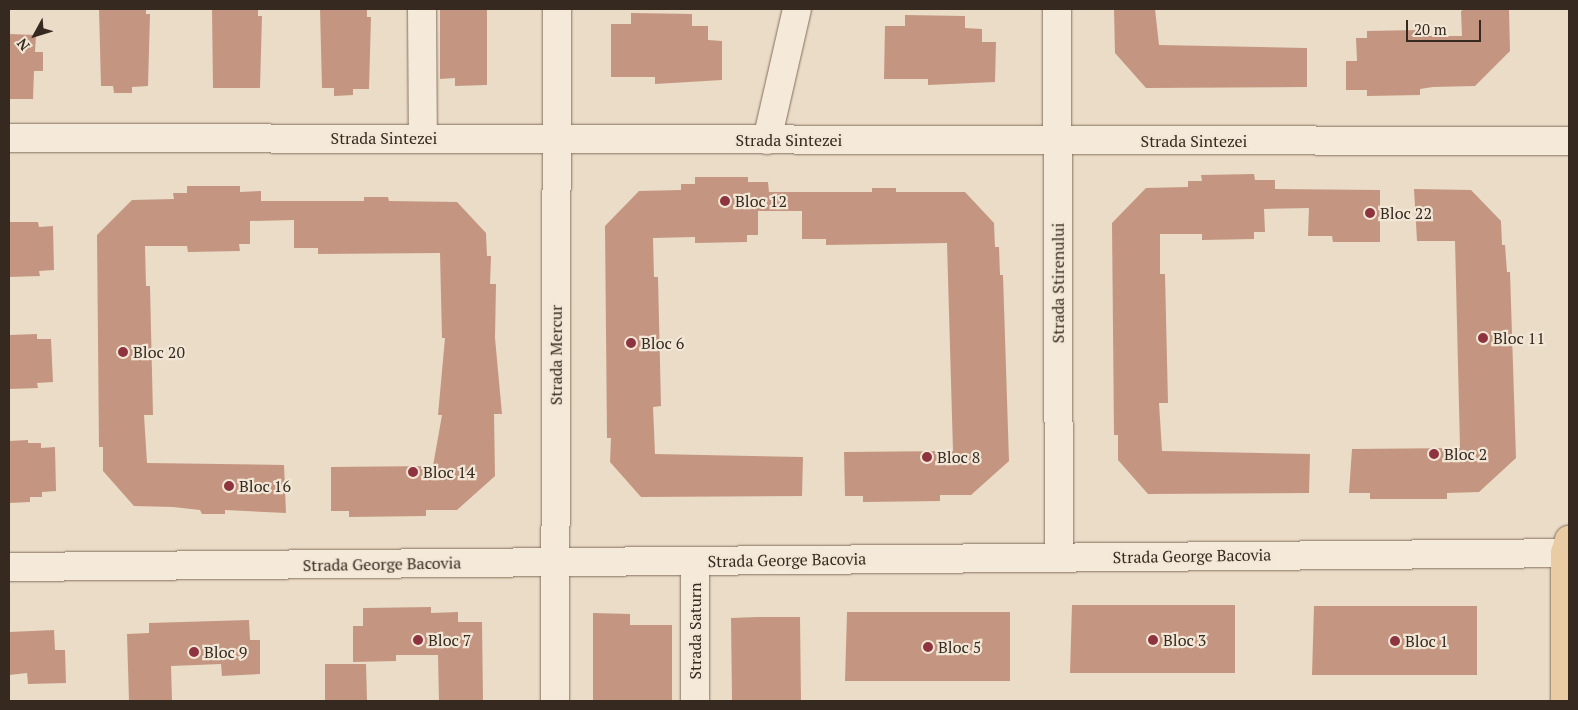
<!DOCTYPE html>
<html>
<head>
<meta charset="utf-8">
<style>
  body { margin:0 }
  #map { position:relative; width:1578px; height:710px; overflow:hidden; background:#eadcc7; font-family:"PT Serif",serif }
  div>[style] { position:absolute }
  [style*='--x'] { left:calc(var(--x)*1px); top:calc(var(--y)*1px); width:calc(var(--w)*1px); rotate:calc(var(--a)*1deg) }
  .building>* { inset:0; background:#c49681 }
  .roads { filter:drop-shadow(0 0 1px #846e5e) drop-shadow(0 0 1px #846e5e) }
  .minor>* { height:28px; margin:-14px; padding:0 14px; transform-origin:14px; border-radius:14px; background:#f5eada }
  .major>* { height:28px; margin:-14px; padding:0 14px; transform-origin:14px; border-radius:14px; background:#e9cca3 }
  .dots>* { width:14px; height:14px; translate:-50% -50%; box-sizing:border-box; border:2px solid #f2e7d6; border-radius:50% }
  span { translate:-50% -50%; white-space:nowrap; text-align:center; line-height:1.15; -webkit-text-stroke:4.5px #f2e7d6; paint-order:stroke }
  .street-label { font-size:16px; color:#362920 }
  .poi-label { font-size:16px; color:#362920 }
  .left { translate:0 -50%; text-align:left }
  .frame { position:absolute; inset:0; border:10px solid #362920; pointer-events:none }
  .north { position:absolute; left:10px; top:10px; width:50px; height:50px; -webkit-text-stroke:4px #f2e7d6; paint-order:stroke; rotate:231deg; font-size:14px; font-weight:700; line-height:20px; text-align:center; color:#362920 }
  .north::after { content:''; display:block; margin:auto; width:18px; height:22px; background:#362920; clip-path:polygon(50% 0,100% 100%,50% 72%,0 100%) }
  .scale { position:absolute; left:1406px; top:20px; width:75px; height:22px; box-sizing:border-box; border:2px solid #362920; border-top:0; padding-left:6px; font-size:15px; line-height:18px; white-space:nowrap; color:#362920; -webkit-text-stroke:4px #f2e7d6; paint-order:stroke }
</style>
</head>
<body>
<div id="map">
  <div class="building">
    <i style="clip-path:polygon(99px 9px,146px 9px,146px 14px,150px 14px,148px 86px,132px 87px,132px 93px,114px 93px,113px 86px,101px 86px)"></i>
    <i style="clip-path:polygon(212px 9px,258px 9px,258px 16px,262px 16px,260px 88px,213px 88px)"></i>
    <i style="clip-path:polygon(320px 9px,367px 9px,367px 17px,371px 17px,369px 89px,353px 89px,353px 95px,334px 96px,334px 88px,322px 88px)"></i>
    <i style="clip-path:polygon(440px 9px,487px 9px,487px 85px,455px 86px,455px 78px,440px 79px)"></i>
    <i style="clip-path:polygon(1114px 9px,1155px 9px,1159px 45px,1307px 48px,1307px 87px,1146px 88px,1115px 53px)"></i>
    <i style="clip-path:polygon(1465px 9px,1509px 9px,1510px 51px,1475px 86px,1433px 87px,1420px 89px,1420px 95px,1367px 96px,1367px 90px,1346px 90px,1346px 61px,1357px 61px,1356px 38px,1367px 38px,1367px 31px,1419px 30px,1419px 36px,1462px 36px,1461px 11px)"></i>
    <i style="clip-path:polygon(631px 13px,692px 14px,692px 26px,708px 26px,708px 40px,722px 41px,722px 80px,655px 84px,655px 77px,611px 77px,611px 24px,631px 24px)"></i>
    <i style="clip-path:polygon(905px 15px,965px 16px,965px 28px,982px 29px,982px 42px,996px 42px,995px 82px,928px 85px,928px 79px,884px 79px,885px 26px,905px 26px)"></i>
    <i style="clip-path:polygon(9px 34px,36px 35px,35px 52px,43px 52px,43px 71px,34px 71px,33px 99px,9px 99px)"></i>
    <i style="clip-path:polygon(1254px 174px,1255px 180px,1275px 180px,1275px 189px,1380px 190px,1380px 242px,1333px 242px,1332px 236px,1308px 236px,1309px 208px,1264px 209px,1265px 232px,1254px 232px,1254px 239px,1202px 240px,1202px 234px,1160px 234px,1160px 274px,1165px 274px,1168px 403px,1159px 403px,1162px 451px,1310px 454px,1309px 493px,1148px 494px,1118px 460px,1118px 435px,1114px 435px,1112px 223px,1146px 188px,1188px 187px,1188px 181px,1202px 181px,1201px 175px)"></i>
    <i style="clip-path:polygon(695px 177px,748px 177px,748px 182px,768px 182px,769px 192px,872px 192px,872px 188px,896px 188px,896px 192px,965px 192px,994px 223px,995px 247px,999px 247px,1000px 275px,1003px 275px,1009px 461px,971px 495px,940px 495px,940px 501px,863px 502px,863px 496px,845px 496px,844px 452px,953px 451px,947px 243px,826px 245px,826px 239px,802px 239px,802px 211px,758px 211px,758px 235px,747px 235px,747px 242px,695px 243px,695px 237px,653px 238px,654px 277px,658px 277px,661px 406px,653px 407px,655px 454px,803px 457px,802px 496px,641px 497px,610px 462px,611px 438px,607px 438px,605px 226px,639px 191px,681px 190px,681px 184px,695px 184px)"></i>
    <i style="clip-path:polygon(187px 186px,240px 186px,240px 192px,261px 191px,261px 201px,364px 201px,364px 197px,388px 197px,389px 201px,457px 202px,486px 233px,487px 256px,491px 256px,490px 284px,496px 284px,495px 338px,502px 414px,494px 414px,495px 476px,457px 510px,426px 510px,426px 516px,349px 517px,349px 511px,331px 511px,331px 467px,433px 466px,442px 415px,438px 415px,445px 338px,442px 338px,440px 253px,318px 254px,318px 248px,294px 248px,294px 220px,250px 221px,250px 244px,239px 244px,240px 251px,188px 252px,187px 246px,145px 246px,146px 286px,150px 286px,153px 415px,144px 415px,147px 463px,284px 465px,286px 513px,225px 510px,225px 514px,202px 514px,200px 510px,173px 507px,134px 506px,103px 471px,103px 447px,99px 447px,97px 235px,132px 200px,174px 199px,173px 193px,187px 193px)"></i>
    <i style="clip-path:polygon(1414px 189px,1471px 190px,1501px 221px,1502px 245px,1505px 245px,1507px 272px,1510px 272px,1516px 458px,1479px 492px,1447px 493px,1447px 499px,1370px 499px,1370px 493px,1349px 493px,1352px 449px,1460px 448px,1455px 241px,1417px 241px)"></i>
    <i style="clip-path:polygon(9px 222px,38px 222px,39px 227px,53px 226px,54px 270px,39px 271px,40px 276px,9px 277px)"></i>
    <i style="clip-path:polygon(37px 334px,37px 339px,51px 339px,53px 382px,37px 383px,38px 388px,9px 389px,9px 335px)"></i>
    <i style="clip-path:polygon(28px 440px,28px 443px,41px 443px,41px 448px,55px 447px,56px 491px,42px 492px,42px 497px,30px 497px,30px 502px,9px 503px,9px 441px)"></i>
    <i style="clip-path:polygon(1072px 605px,1235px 605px,1235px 673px,1070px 673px)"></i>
    <i style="clip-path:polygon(1314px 606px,1477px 606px,1477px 675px,1312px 675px)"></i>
    <i style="clip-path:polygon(431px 607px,431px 613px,458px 612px,458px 622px,482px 622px,483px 701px,439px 701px,438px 655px,396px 655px,396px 661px,353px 662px,353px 626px,363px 626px,363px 608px)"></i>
    <i style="clip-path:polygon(847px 612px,1010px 612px,1010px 681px,845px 681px)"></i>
    <i style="clip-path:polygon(593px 613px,630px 614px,630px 625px,672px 625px,672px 701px,593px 701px)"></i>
    <i style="clip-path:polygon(757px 617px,800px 617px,801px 701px,732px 701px,731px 618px)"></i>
    <i style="clip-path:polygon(249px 620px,250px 640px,260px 640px,260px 674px,222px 676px,221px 664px,171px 666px,172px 701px,129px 701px,127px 634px,149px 633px,149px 623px)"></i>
    <i style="clip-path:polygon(54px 630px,55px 650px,65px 650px,66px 683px,28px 684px,27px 673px,9px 675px,9px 632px)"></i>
    <i style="clip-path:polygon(325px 664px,366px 664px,367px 701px,325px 701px)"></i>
  </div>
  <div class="roads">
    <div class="minor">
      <i style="--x:422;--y:9;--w:130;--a:89.6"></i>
      <i style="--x:1057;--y:9;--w:548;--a:89.79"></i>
      <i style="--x:9;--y:138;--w:1560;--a:0.11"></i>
      <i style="--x:767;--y:140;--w:134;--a:-77.1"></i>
      <i style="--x:9;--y:567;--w:1560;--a:-0.51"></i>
      <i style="--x:555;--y:701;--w:692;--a:-89.83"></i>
      <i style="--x:695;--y:701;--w:140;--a:-90"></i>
    </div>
    <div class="major">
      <i style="--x:1565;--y:701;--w:148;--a:-90"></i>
      <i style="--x:1565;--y:553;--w:14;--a:-73"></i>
    </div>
  </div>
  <div class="dots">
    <i style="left:725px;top:201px;background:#8d343e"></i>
    <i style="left:1370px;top:213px;background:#8d343e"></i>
    <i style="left:1483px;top:338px;background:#8d343e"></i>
    <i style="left:631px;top:343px;background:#8d343e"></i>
    <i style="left:123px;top:352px;background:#8d343e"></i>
    <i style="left:1434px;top:454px;background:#8d343e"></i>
    <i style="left:927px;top:457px;background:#8d343e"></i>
    <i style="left:413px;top:472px;background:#8d343e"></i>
    <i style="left:229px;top:486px;background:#8d343e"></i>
    <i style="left:418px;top:640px;background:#8d343e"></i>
    <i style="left:1153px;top:640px;background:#8d343e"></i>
    <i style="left:1395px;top:641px;background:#8d343e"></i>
    <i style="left:928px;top:647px;background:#8d343e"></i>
    <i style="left:194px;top:652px;background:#8d343e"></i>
  </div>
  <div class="street-label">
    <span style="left:384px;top:138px">Strada Sintezei</span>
    <span style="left:789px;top:140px">Strada Sintezei</span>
    <span style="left:1194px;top:141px">Strada Sintezei</span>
    <span style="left:1058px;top:283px;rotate:-90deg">Strada Stirenului</span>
    <span style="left:556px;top:355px;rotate:-90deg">Strada Mercur</span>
    <span style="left:1192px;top:556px;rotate:-1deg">Strada George Bacovia</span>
    <span style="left:787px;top:560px;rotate:-1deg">Strada George Bacovia</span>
    <span style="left:382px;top:564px;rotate:-1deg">Strada George Bacovia</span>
    <span style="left:695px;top:631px;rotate:-90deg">Strada Saturn</span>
  </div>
  <div class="poi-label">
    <span class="left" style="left:735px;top:201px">Bloc 12</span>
    <span class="left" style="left:1380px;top:213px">Bloc 22</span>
    <span class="left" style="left:1493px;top:338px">Bloc 11</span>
    <span class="left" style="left:641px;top:343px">Bloc 6</span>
    <span class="left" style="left:133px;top:352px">Bloc 20</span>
    <span class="left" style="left:1444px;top:454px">Bloc 2</span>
    <span class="left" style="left:937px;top:457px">Bloc 8</span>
    <span class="left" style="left:423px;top:472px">Bloc 14</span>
    <span class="left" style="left:239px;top:486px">Bloc 16</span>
    <span class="left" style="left:428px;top:640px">Bloc 7</span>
    <span class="left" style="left:1163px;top:640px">Bloc 3</span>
    <span class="left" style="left:1405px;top:641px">Bloc 1</span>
    <span class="left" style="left:938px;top:647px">Bloc 5</span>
    <span class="left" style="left:204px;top:652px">Bloc 9</span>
  </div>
  <div class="frame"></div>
  <div class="north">N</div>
  <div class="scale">20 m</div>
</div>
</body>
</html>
